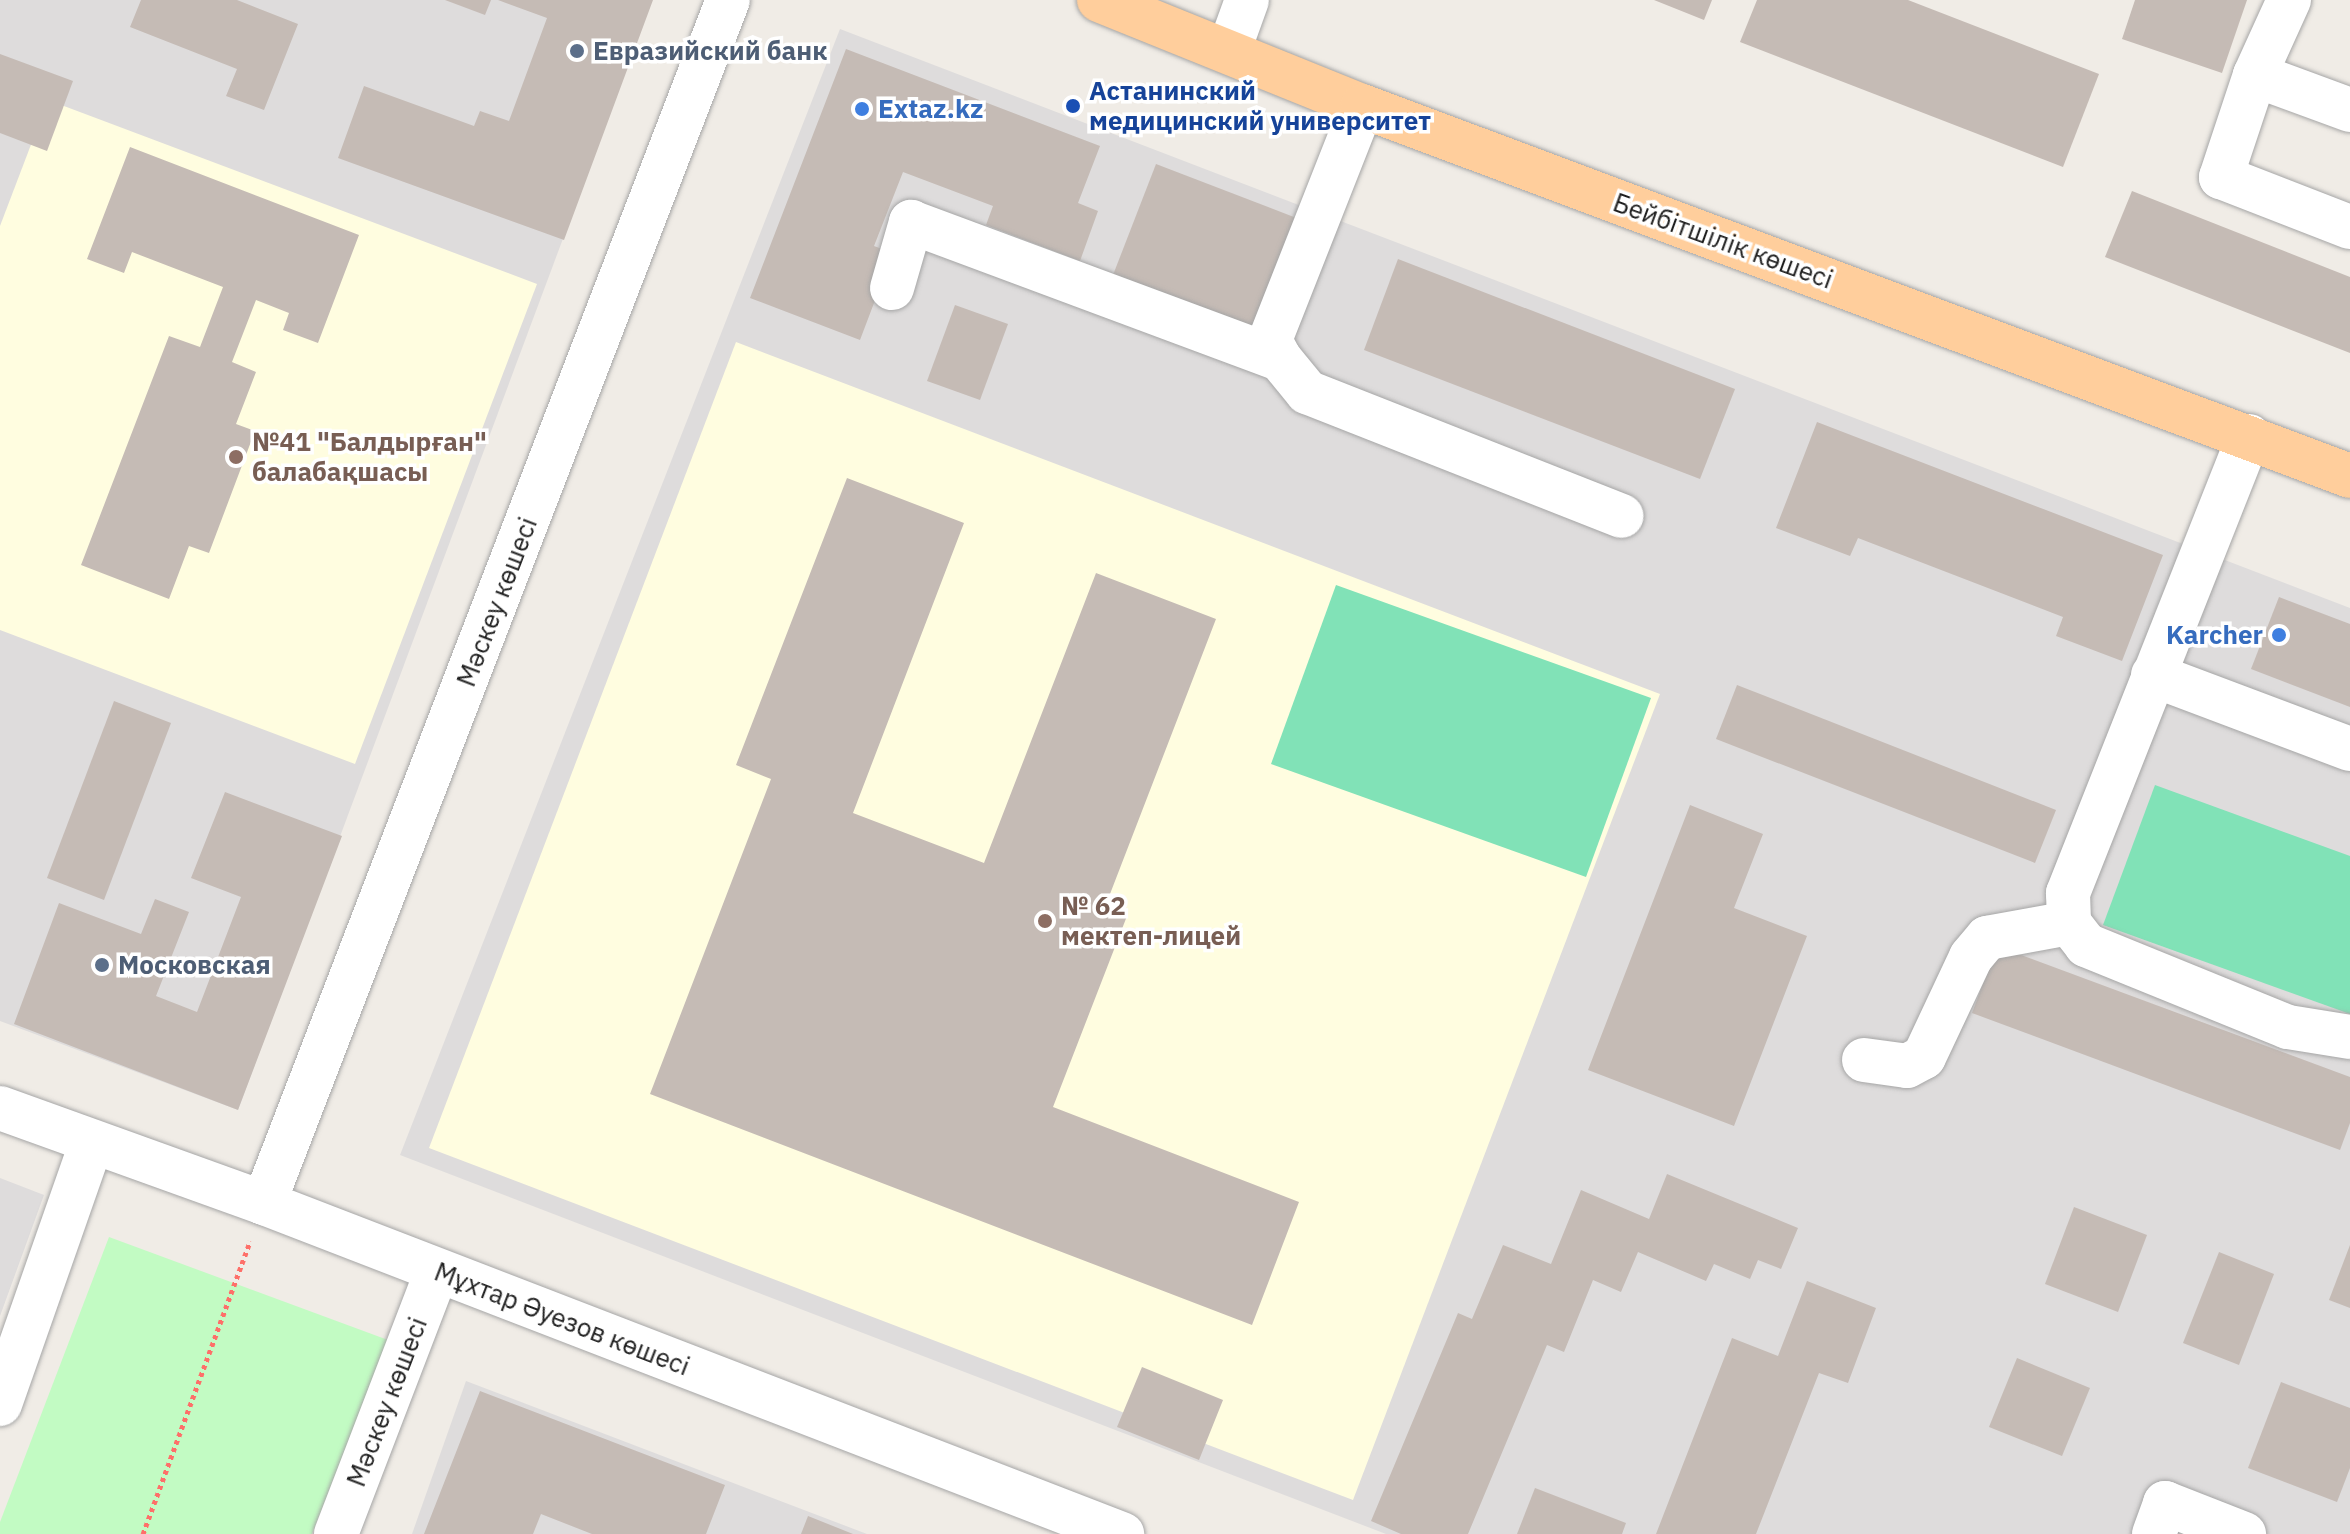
<!DOCTYPE html>
<html>
<head>
<meta charset="utf-8">
<style>
  body { margin:0 }
  #map { position:relative; width:2350px; height:1534px; overflow:hidden; background:#f0ece6; font-family:"IBM Plex Sans",sans-serif }
  div>[style] { position:absolute }
  [style*='--x'] { left:calc(var(--x)*1px); top:calc(var(--y)*1px); width:calc(var(--w)*1px); rotate:calc(var(--a)*1deg) }
  .residential>* { inset:0; background:#dedcdc }
  .education>* { inset:0; background:#fffde0 }
  .park>* { inset:0; background:#c2fbc3 }
  .pitch>* { inset:0; background:#81e2b7 }
  .building>* { inset:0; background:#c5bbb5 }
  .path>* { height:5px; margin-top:-2.5px; transform-origin:0; background:repeating-linear-gradient(90deg,#fe6f69 0 4px,transparent 0 8px) }
  .roads { filter:drop-shadow(0 0 2px #a6a6a6) drop-shadow(0 0 2px #a6a6a6) }
  .minor>* { height:44px; margin:-22px; padding:0 22px; transform-origin:22px; border-radius:22px; background:#fff }
  .major>* { height:44px; margin:-22px; padding:0 22px; transform-origin:22px; border-radius:22px; background:#ffce9c }
  .dots>* { width:22px; height:22px; translate:-50% -50%; box-sizing:border-box; border:4px solid #fff; border-radius:50% }
  span { translate:-50% -50%; white-space:nowrap; text-align:center; line-height:1.15; -webkit-text-stroke:7px #fff; paint-order:stroke }
  .service-label { font-size:26px; color:#4e5e75; font-weight:700 }
  .left { translate:0 -50%; text-align:left }
  .transit-label { font-size:26px; color:#164399; font-weight:700 }
  .shop-label { font-size:26px; color:#366cbe; font-weight:700 }
  .right { translate:-100% -50%; text-align:right }
  .street-label { font-size:26px; color:#1f1f1f }
  .education-label { font-size:26px; color:#785e54; font-weight:700 }
</style>
</head>
<body>
<div id="map">
  <div class="residential">
    <i style="clip-path:polygon(0 0,652px 0,238px 1110px,0 1021px)"></i>
    <i style="clip-path:polygon(840px 29px,2350px 608px,2350px 1534px,1386px 1534px,400px 1155px)"></i>
    <i style="clip-path:polygon(0 1178px,44px 1195px,0 1316px)"></i>
    <i style="clip-path:polygon(466px 1381px,867px 1534px,412px 1534px)"></i>
  </div>
  <div class="education">
    <i style="clip-path:polygon(48px 100px,537px 284px,355px 764px,0 630px,0 226px)"></i>
    <i style="clip-path:polygon(736px 342px,1660px 694px,1353px 1500px,429px 1148px)"></i>
  </div>
  <div class="park">
    <i style="clip-path:polygon(109px 1237px,388px 1340px,312px 1534px,0 1534px,0 1522px)"></i>
  </div>
  <div class="pitch">
    <i style="clip-path:polygon(1336px 585px,1651px 698px,1586px 877px,1271px 764px)"></i>
    <i style="clip-path:polygon(2155px 785px,2350px 856px,2350px 1014px,2103px 925px)"></i>
  </div>
  <div class="building">
    <i style="clip-path:polygon(141px 0,237px 0,298px 24px,264px 110px,226px 96px,237px 69px,130px 27px)"></i>
    <i style="clip-path:polygon(445px 0,491px 0,485px 15px)"></i>
    <i style="clip-path:polygon(498px 0,653px 0,564px 240px,338px 158px,364px 86px,474px 126px,480px 111px,509px 121px,547px 18px)"></i>
    <i style="clip-path:polygon(1654px 0,1712px 0,1704px 20px)"></i>
    <i style="clip-path:polygon(1757px 0,1908px 0,2099px 74px,2063px 167px,1740px 42px)"></i>
    <i style="clip-path:polygon(2135px 0,2247px 0,2222px 73px,2122px 39px)"></i>
    <i style="clip-path:polygon(846px 49px,1100px 146px,1078px 203px,1098px 211px,1080px 261px,986px 225px,993px 206px,903px 172px,874px 246px,893px 253px,860px 340px,750px 298px)"></i>
    <i style="clip-path:polygon(0 54px,73px 81px,47px 151px,0 133px)"></i>
    <i style="clip-path:polygon(130px 147px,359px 235px,318px 343px,283px 330px,289px 313px,256px 300px,232px 362px,256px 372px,236px 424px,255px 431px,209px 553px,189px 546px,169px 599px,81px 565px,169px 336px,200px 347px,223px 287px,132px 252px,124px 273px,87px 259px)"></i>
    <i style="clip-path:polygon(1156px 164px,1299px 219px,1256px 330px,1113px 275px)"></i>
    <i style="clip-path:polygon(2132px 191px,2350px 277px,2350px 353px,2105px 257px)"></i>
    <i style="clip-path:polygon(1398px 259px,1735px 389px,1700px 479px,1364px 350px)"></i>
    <i style="clip-path:polygon(955px 305px,1008px 324px,980px 400px,927px 381px)"></i>
    <i style="clip-path:polygon(1817px 422px,2163px 555px,2122px 661px,2056px 636px,2063px 617px,1858px 538px,1850px 556px,1776px 528px)"></i>
    <i style="clip-path:polygon(847px 478px,964px 523px,853px 813px,984px 863px,1096px 573px,1216px 619px,1105px 907px,1127px 916px,1053px 1107px,1299px 1202px,1252px 1325px,650px 1094px,771px 779px,736px 765px)"></i>
    <i style="clip-path:polygon(2279px 597px,2350px 624px,2350px 707px,2251px 669px)"></i>
    <i style="clip-path:polygon(1737px 685px,2056px 810px,2035px 863px,1716px 739px)"></i>
    <i style="clip-path:polygon(114px 701px,171px 723px,104px 900px,47px 878px)"></i>
    <i style="clip-path:polygon(225px 792px,342px 836px,238px 1110px,14px 1024px,59px 903px,141px 934px,155px 899px,189px 912px,156px 996px,197px 1012px,241px 897px,191px 878px)"></i>
    <i style="clip-path:polygon(1690px 805px,1763px 834px,1734px 908px,1807px 936px,1734px 1126px,1588px 1070px)"></i>
    <i style="clip-path:polygon(1997px 946px,2350px 1077px,2350px 1123px,2340px 1150px,1972px 1013px)"></i>
    <i style="clip-path:polygon(1667px 1174px,1798px 1228px,1781px 1269px,1758px 1260px,1750px 1279px,1714px 1264px,1706px 1281px,1638px 1252px,1621px 1292px,1593px 1280px,1564px 1352px,1547px 1345px,1468px 1534px,1401px 1534px,1371px 1521px,1458px 1313px,1472px 1319px,1503px 1245px,1551px 1264px,1581px 1190px,1649px 1219px)"></i>
    <i style="clip-path:polygon(2074px 1207px,2147px 1235px,2118px 1312px,2045px 1284px)"></i>
    <i style="clip-path:polygon(2350px 1245px,2350px 1308px,2329px 1300px)"></i>
    <i style="clip-path:polygon(2219px 1252px,2274px 1274px,2239px 1365px,2183px 1343px)"></i>
    <i style="clip-path:polygon(1807px 1281px,1876px 1308px,1848px 1383px,1819px 1373px,1756px 1534px,1656px 1534px,1732px 1338px,1778px 1356px)"></i>
    <i style="clip-path:polygon(2017px 1358px,2090px 1388px,2062px 1456px,1989px 1427px)"></i>
    <i style="clip-path:polygon(1142px 1367px,1223px 1400px,1199px 1460px,1117px 1427px)"></i>
    <i style="clip-path:polygon(2281px 1382px,2350px 1408px,2350px 1468px,2337px 1502px,2248px 1468px)"></i>
    <i style="clip-path:polygon(480px 1391px,725px 1485px,706px 1534px,592px 1534px,541px 1514px,533px 1534px,424px 1534px)"></i>
    <i style="clip-path:polygon(1535px 1488px,1626px 1523px,1622px 1534px,1517px 1534px)"></i>
    <i style="clip-path:polygon(808px 1516px,853px 1534px,801px 1534px)"></i>
  </div>
  <div class="path">
    <i style="--x:143;--y:1534;--w:312;--a:-69.9"></i>
  </div>
  <div class="roads">
    <div class="minor">
      <i style="--x:2289;--y:0;--w:82;--a:114.4"></i>
      <i style="--x:2255;--y:75;--w:108;--a:108.4"></i>
      <i style="--x:2221;--y:177;--w:138;--a:21.2"></i>
      <i style="--x:1229;--y:50;--w:53;--a:-70.2"></i>
      <i style="--x:2255;--y:75;--w:101;--a:20.2"></i>
      <i style="--x:892;--y:288;--w:69;--a:-73.9"></i>
      <i style="--x:911;--y:222;--w:394;--a:20.4"></i>
      <i style="--x:1280;--y:359;--w:43;--a:50.7"></i>
      <i style="--x:1307;--y:392;--w:338;--a:21.5"></i>
      <i style="--x:1280;--y:359;--w:21;--a:-118"></i>
      <i style="--x:1270;--y:340;--w:251;--a:-68.5"></i>
      <i style="--x:2249;--y:436;--w:492;--a:111.6"></i>
      <i style="--x:2068;--y:893;--w:30;--a:88"></i>
      <i style="--x:2069;--y:923;--w:28;--a:52"></i>
      <i style="--x:2086;--y:945;--w:218;--a:22.1"></i>
      <i style="--x:2288;--y:1027;--w:63;--a:9.2"></i>
      <i style="--x:2153;--y:675;--w:210;--a:20.6"></i>
      <i style="--x:1864;--y:1060;--w:43;--a:7.9"></i>
      <i style="--x:1907;--y:1066;--w:19;--a:-28"></i>
      <i style="--x:1924;--y:1057;--w:110;--a:-64.8"></i>
      <i style="--x:1971;--y:957;--w:25;--a:-50"></i>
      <i style="--x:1987;--y:938;--w:83;--a:-10.4"></i>
      <i style="--x:0;--y:1108;--w:281;--a:19.8"></i>
      <i style="--x:264;--y:1203;--w:920;--a:21.1"></i>
      <i style="--x:264;--y:1203;--w:1289;--a:-68.91"></i>
      <i style="--x:0;--y:1404;--w:275;--a:-70.7"></i>
      <i style="--x:336;--y:1534;--w:282;--a:-69"></i>
      <i style="--x:2154;--y:1534;--w:33;--a:-70"></i>
      <i style="--x:2165;--y:1503;--w:85;--a:21.4"></i>
    </div>
    <div class="major">
      <i style="--x:1099;--y:0;--w:284;--a:22"></i>
      <i style="--x:1362;--y:106;--w:1055;--a:20.53"></i>
    </div>
  </div>
  <div class="dots">
    <i style="left:577px;top:51px;background:#5c6f8a"></i>
    <i style="left:1073px;top:106px;background:#1a4fb4"></i>
    <i style="left:862px;top:109px;background:#3f7fe0"></i>
    <i style="left:236px;top:457px;background:#8d6e63"></i>
    <i style="left:2279px;top:635px;background:#3f7fe0"></i>
    <i style="left:1045px;top:921px;background:#8d6e63"></i>
    <i style="left:102px;top:965px;background:#5c6f8a"></i>
  </div>
  <div class="service-label">
    <span class="left" style="left:593px;top:51px">Евразийский банк</span>
    <span class="left" style="left:118px;top:965px">Московская</span>
  </div>
  <div class="transit-label">
    <span class="left" style="left:1089px;top:106px">Астанинский<br>медицинский университет</span>
  </div>
  <div class="shop-label">
    <span class="left" style="left:878px;top:109px">Extaz.kz</span>
    <span class="right" style="left:2263px;top:635px">Karcher</span>
  </div>
  <div class="street-label">
    <span style="left:1723px;top:241px;rotate:20deg">Бейбітшілік көшесі</span>
    <span style="left:497px;top:602px;rotate:-69deg">Мәскеу көшесі</span>
    <span style="left:562px;top:1319px;rotate:21deg">Мұхтар Әуезов көшесі</span>
    <span style="left:387px;top:1402px;rotate:-69deg">Мәскеу көшесі</span>
  </div>
  <div class="education-label">
    <span class="left" style="left:252px;top:457px">№41 "Балдырған"<br>балабақшасы</span>
    <span class="left" style="left:1061px;top:921px">№ 62<br>мектеп-лицей</span>
  </div>
</div>
</body>
</html>
